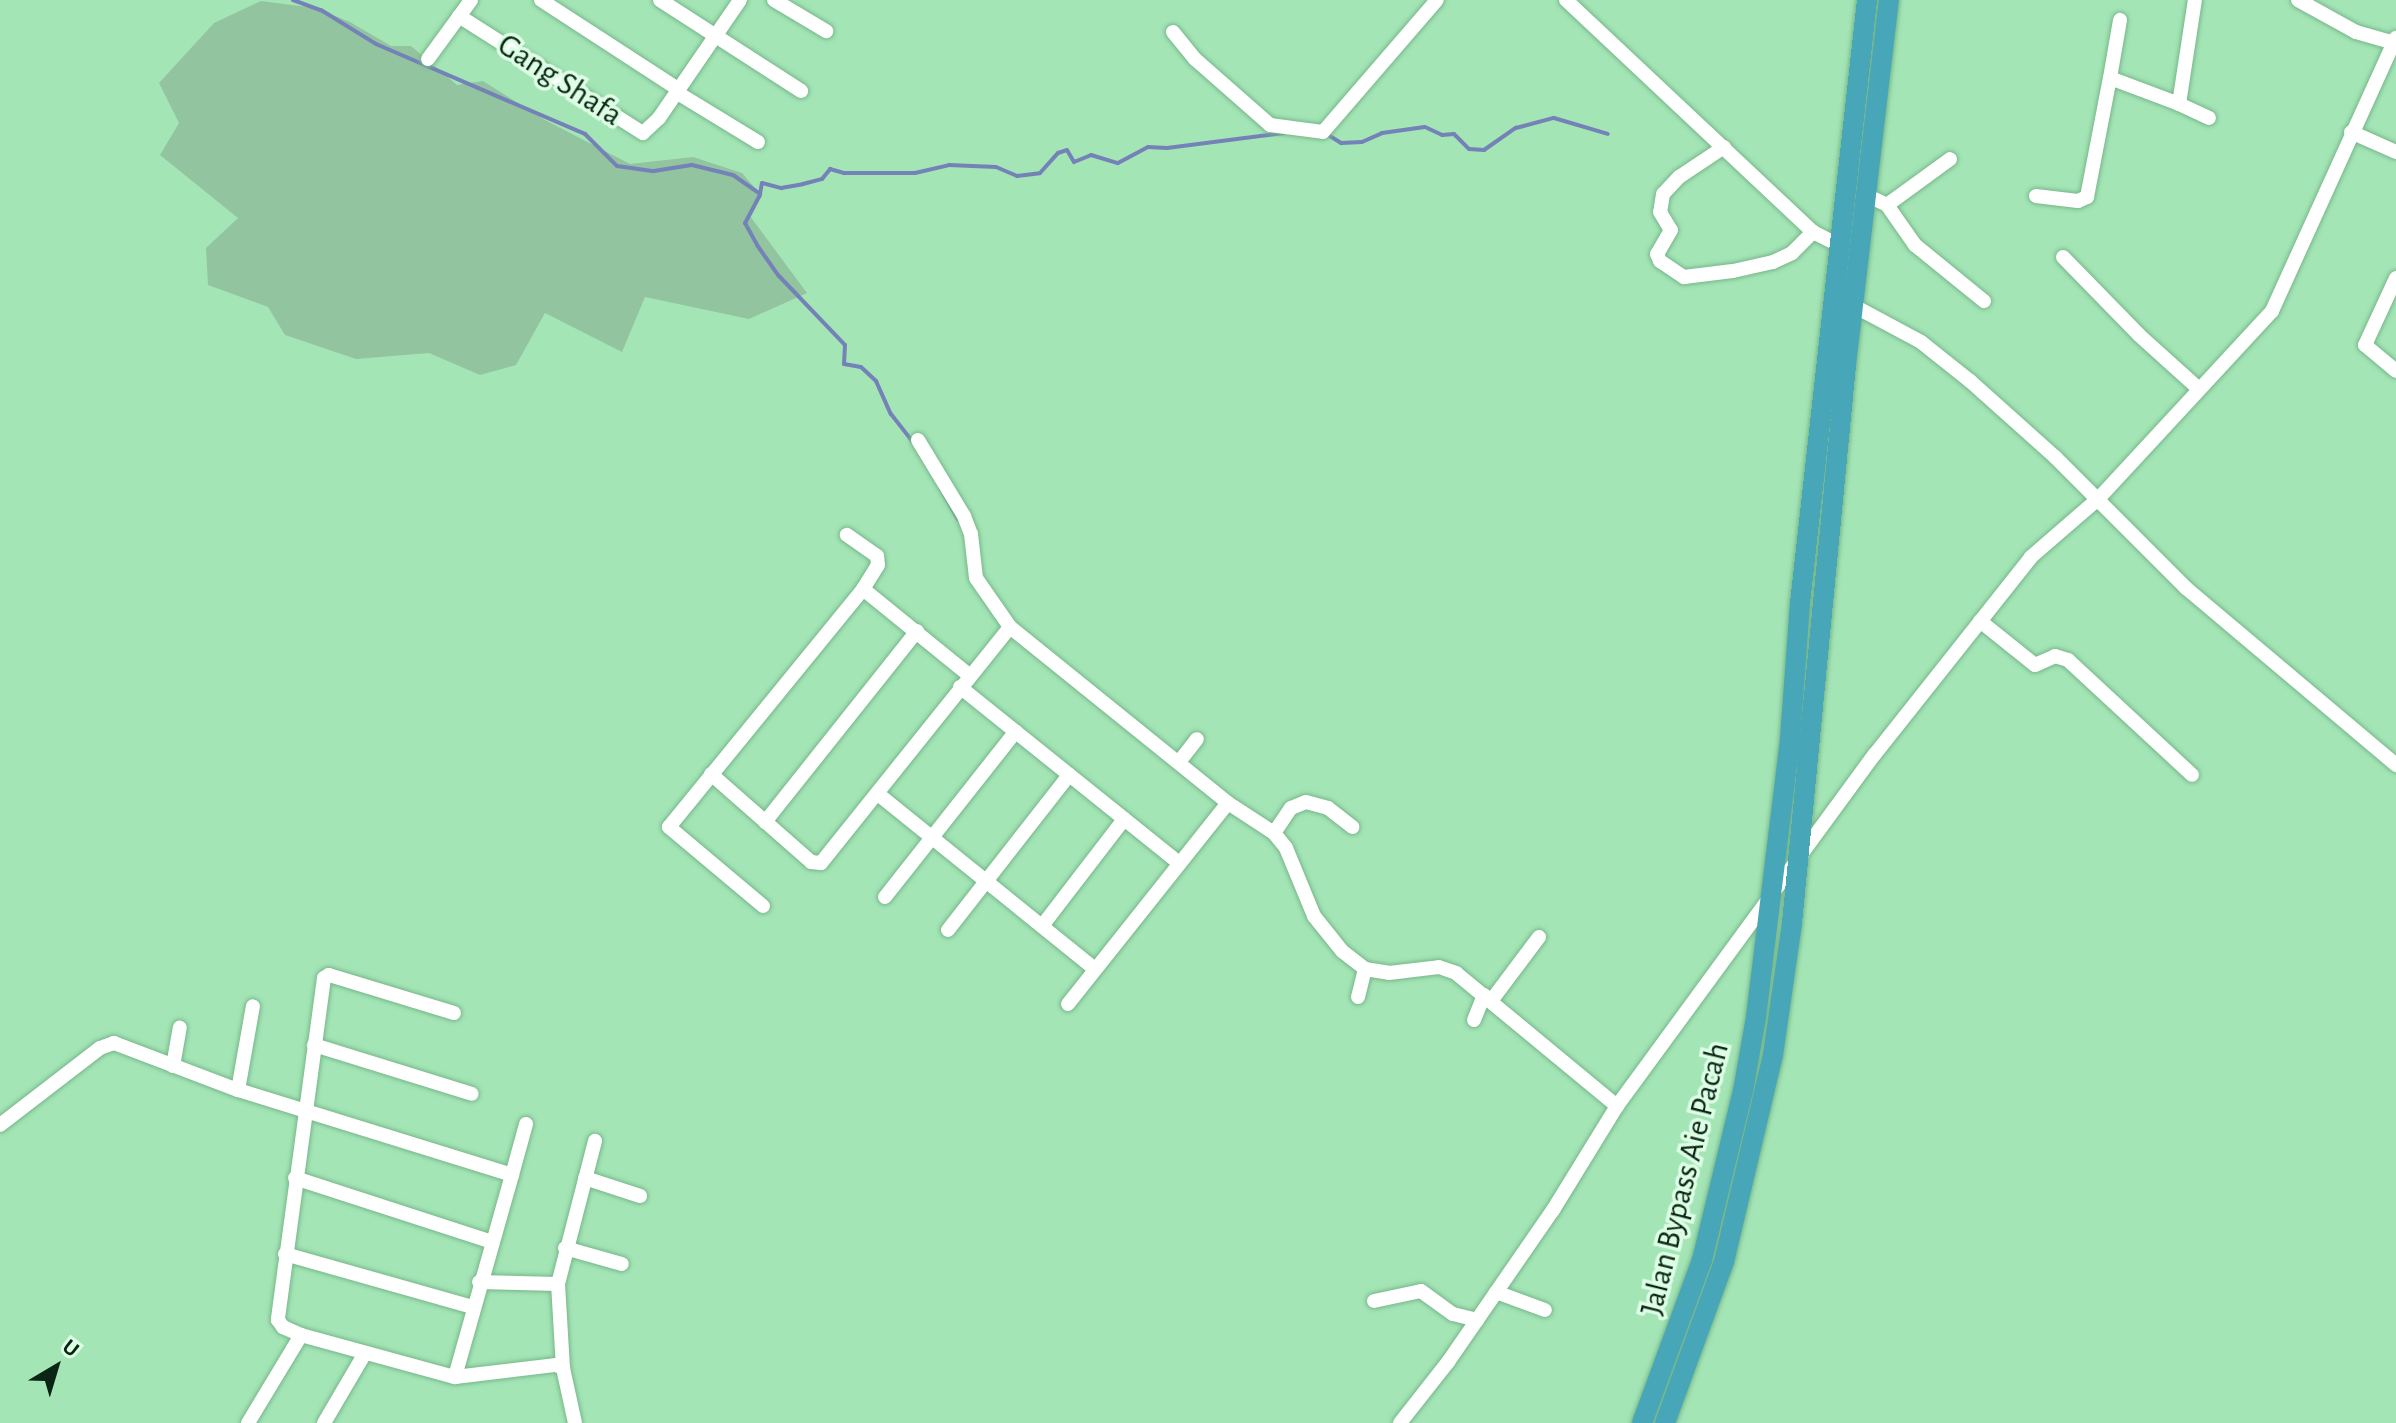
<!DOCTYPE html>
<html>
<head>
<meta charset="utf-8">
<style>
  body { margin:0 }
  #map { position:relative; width:2396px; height:1423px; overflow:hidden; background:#a4e5b6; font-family:"Alegreya Sans",sans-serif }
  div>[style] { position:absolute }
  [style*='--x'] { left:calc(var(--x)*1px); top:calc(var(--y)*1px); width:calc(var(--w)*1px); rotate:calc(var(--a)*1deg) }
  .green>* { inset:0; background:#92c49f }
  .stream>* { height:4px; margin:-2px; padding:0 2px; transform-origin:2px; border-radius:2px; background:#7482b8 }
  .roads { filter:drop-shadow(0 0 2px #77b78a) drop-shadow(0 0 2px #77b78a) }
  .minor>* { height:14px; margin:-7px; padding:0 7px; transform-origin:7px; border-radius:7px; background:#fff }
  .highway>* { height:20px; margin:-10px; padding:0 10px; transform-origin:10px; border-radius:10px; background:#48a6b9 }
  span { translate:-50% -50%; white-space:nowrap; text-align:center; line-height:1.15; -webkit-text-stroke:7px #ddfee5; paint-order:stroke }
  .street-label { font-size:32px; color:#0a2514 }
  .north { position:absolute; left:16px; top:1327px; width:80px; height:80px; -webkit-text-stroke:6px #ddfee5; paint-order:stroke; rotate:38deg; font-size:22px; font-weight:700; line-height:32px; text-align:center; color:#0a2514 }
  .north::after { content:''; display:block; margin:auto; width:28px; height:36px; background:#0a2514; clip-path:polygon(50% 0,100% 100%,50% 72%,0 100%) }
</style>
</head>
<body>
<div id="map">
  <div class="green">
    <i style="clip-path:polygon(261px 1px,315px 8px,350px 22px,391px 46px,411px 46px,457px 85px,483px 81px,545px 120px,630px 164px,693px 157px,742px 173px,760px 194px,750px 216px,807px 293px,749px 319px,645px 297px,622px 352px,545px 313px,516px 365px,480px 375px,429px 353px,356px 359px,285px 335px,268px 307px,208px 285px,206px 248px,238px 218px,160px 155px,179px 123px,159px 83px,214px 23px)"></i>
  </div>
  <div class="stream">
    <i style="--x:293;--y:0;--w:30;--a:20"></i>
    <i style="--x:321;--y:10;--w:65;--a:31.7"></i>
    <i style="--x:376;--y:44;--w:228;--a:23.3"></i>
    <i style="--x:585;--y:134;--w:45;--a:45"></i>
    <i style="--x:617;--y:166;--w:37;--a:8"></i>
    <i style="--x:654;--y:171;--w:38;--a:-9"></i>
    <i style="--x:692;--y:165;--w:42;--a:13.7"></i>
    <i style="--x:733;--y:175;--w:33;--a:35"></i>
    <i style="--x:760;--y:194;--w:11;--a:-80"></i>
    <i style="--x:762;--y:183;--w:20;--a:15"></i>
    <i style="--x:781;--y:188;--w:22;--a:-10"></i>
    <i style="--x:803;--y:184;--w:20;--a:-15"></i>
    <i style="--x:822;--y:179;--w:13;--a:-51"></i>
    <i style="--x:830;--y:169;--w:15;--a:16"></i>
    <i style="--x:844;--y:173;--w:71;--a:0"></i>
    <i style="--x:915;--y:173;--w:35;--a:-13"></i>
    <i style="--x:949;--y:165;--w:47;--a:2.4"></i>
    <i style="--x:996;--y:167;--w:23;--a:23"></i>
    <i style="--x:1017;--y:176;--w:23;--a:-7"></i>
    <i style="--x:1040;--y:173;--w:27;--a:-48"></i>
    <i style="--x:1058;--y:153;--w:9;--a:-18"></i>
    <i style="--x:1067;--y:150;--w:14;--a:60"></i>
    <i style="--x:1074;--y:162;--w:18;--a:-22"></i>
    <i style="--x:1091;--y:155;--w:28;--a:17"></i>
    <i style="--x:1118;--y:163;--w:34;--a:-28"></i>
    <i style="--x:1148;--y:147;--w:19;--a:3"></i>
    <i style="--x:1167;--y:148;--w:118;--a:-7.3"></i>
    <i style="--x:1325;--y:133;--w:19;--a:32"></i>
    <i style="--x:1341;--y:143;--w:21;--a:-3"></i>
    <i style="--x:1362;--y:142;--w:22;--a:-24"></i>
    <i style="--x:1382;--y:133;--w:43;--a:-7.9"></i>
    <i style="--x:1425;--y:127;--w:19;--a:25"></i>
    <i style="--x:1442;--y:135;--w:12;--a:-5"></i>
    <i style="--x:1454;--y:134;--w:21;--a:45"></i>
    <i style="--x:1469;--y:149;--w:15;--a:4"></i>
    <i style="--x:1484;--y:150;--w:39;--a:-35"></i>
    <i style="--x:1516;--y:128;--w:39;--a:-15"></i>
    <i style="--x:1554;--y:118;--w:56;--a:16.5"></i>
    <i style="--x:760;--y:195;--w:32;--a:118"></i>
    <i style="--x:745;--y:223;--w:25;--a:61"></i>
    <i style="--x:757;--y:245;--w:38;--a:55"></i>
    <i style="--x:779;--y:276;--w:95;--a:46.3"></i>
    <i style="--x:845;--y:345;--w:19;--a:93"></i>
    <i style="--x:844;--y:364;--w:17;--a:10"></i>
    <i style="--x:861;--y:367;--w:21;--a:43"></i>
    <i style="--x:876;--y:381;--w:36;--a:66"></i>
    <i style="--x:891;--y:414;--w:36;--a:52"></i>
    <i style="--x:940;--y:487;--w:37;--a:61"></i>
  </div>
  <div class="roads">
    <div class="minor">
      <i style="--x:541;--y:0;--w:163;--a:33"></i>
      <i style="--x:660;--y:0;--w:168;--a:32.8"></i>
      <i style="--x:774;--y:0;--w:61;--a:30.8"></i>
      <i style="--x:1566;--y:0;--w:339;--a:43.2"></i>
      <i style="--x:1813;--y:232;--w:30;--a:27"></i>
      <i style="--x:2298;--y:0;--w:66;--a:28.9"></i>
      <i style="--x:2356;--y:32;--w:40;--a:16"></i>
      <i style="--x:459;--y:16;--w:218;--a:32.5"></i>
      <i style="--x:643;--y:133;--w:22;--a:-43"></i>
      <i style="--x:659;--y:118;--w:143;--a:-55.5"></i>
      <i style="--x:1173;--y:32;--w:35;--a:51"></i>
      <i style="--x:1195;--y:59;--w:100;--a:41.3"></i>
      <i style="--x:1270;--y:125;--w:53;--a:7.5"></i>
      <i style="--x:1323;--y:132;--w:174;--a:-49.2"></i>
      <i style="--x:428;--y:59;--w:73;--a:-53.9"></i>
      <i style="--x:2110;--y:78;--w:59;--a:-80.2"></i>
      <i style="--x:676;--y:92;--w:96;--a:31.4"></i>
      <i style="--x:2179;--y:104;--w:33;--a:25"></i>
      <i style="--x:2351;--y:132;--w:49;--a:24"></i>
      <i style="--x:1724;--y:147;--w:54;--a:146.3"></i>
      <i style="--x:1679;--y:177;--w:23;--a:133"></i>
      <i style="--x:1663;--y:194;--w:18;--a:99"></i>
      <i style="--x:1660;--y:212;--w:21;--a:59"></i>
      <i style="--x:1671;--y:230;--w:28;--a:120"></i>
      <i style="--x:1657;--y:254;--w:8;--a:67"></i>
      <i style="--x:1660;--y:261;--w:29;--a:34"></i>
      <i style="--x:1684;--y:277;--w:49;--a:-7"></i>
      <i style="--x:1733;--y:271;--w:41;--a:-12.7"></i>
      <i style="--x:1773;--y:262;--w:21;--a:-25"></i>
      <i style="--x:1792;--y:253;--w:30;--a:-45"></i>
      <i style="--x:1866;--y:195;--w:23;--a:25"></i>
      <i style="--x:1887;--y:205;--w:49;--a:55"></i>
      <i style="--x:1915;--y:245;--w:89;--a:39.1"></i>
      <i style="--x:2036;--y:196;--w:42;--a:6.8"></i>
      <i style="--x:2078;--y:201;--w:10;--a:-24"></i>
      <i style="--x:2087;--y:197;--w:121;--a:-79.1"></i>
      <i style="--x:2110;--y:78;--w:74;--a:20.6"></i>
      <i style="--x:2179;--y:104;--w:105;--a:-81.3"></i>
      <i style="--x:1887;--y:205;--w:78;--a:-36.1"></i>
      <i style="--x:2063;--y:257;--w:109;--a:45.7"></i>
      <i style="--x:2139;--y:335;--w:81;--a:42"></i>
      <i style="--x:2396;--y:278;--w:74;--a:114.8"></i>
      <i style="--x:2365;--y:345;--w:40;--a:40"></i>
      <i style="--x:1854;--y:306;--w:76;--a:28.2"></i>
      <i style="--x:1921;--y:342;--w:63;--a:38.5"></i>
      <i style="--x:1970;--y:381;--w:114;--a:41.8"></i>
      <i style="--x:2055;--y:457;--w:185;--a:45"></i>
      <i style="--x:2186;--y:588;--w:275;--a:40.1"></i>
      <i style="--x:918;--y:440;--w:89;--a:58.8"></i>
      <i style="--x:964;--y:516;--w:19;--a:69"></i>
      <i style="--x:971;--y:534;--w:44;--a:83.5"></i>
      <i style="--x:976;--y:578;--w:60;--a:55.2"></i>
      <i style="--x:863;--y:589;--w:136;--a:39.1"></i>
      <i style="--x:1980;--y:621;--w:70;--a:38.7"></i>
      <i style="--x:2035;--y:665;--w:22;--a:-24"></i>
      <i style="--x:2055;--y:656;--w:14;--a:17"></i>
      <i style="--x:2068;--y:660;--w:169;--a:42.8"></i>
      <i style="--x:960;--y:687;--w:281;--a:38.8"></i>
      <i style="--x:1179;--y:762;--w:29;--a:-52"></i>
      <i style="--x:711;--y:774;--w:133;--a:41.3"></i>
      <i style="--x:811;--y:862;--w:10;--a:6"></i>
      <i style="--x:821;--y:863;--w:302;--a:-51.3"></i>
      <i style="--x:1010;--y:627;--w:280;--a:38.9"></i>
      <i style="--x:1228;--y:803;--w:55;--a:33.1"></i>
      <i style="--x:1274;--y:833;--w:19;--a:51"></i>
      <i style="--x:1286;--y:848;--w:74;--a:67.6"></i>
      <i style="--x:1314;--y:916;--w:45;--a:51.3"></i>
      <i style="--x:1342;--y:951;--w:29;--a:38"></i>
      <i style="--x:1365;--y:969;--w:24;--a:9"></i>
      <i style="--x:1389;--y:973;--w:50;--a:-6.8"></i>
      <i style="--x:1439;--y:967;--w:18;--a:19"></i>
      <i style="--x:1456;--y:973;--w:209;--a:39.6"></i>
      <i style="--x:878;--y:794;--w:279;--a:38.9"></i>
      <i style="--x:765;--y:822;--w:244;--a:-51.5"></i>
      <i style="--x:1274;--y:833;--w:30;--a:-56"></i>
      <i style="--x:1291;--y:808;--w:16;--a:-22"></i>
      <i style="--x:1306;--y:802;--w:23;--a:15"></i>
      <i style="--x:1328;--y:808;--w:31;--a:38"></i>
      <i style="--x:885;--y:897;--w:211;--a:-51.7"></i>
      <i style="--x:763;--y:906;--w:123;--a:-140"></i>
      <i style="--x:669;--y:827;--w:307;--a:-50.8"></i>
      <i style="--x:863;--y:589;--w:28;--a:-58"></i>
      <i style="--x:878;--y:565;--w:9;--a:-96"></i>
      <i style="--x:877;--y:556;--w:37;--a:-145"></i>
      <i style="--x:1042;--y:926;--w:135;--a:-52.5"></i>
      <i style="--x:948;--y:930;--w:197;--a:-52"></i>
      <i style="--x:1358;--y:997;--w:29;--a:-76"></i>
      <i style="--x:1491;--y:1001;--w:80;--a:-53.1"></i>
      <i style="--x:1068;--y:1004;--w:257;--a:-51.5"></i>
      <i style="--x:454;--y:1013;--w:131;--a:-163.1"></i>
      <i style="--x:329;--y:975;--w:6;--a:149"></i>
      <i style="--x:324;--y:978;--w:345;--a:97.7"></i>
      <i style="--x:278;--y:1320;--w:9;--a:54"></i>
      <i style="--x:283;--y:1327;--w:20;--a:24"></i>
      <i style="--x:301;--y:1335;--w:160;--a:15.3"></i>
      <i style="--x:455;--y:1377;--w:102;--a:-6.8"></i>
      <i style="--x:556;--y:1365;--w:8;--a:23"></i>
      <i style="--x:563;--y:1368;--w:56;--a:77.7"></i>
      <i style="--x:1474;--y:1020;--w:27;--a:-68"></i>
      <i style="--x:314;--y:1045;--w:165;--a:17.2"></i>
      <i style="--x:173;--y:1066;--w:39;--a:-80"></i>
      <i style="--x:238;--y:1090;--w:85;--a:-79.9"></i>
      <i style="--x:0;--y:1125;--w:126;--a:-37.6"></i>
      <i style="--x:100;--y:1048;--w:15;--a:-20"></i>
      <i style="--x:114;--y:1043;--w:133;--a:20.8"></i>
      <i style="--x:238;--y:1090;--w:287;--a:17.2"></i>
      <i style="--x:512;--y:1175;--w:210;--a:105.8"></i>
      <i style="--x:512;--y:1175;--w:53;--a:-74.6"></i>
      <i style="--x:295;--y:1178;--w:207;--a:18"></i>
      <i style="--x:585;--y:1178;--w:58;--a:18.1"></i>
      <i style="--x:565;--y:1248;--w:59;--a:15.7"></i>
      <i style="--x:285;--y:1254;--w:194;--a:15.8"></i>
      <i style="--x:479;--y:1282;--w:79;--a:1.5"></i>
      <i style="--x:1496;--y:1292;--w:52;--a:20.2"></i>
      <i style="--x:1374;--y:1301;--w:48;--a:-12"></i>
      <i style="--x:1421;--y:1291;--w:39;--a:36"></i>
      <i style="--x:1453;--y:1314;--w:25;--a:14"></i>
      <i style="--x:563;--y:1368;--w:84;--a:-93.4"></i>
      <i style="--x:558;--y:1284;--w:148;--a:-75.5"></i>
      <i style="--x:248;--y:1423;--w:103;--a:-58.9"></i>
      <i style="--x:324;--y:1423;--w:81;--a:-59.6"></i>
      <i style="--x:1400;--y:1423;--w:78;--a:-51.8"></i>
      <i style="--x:1448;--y:1362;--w:185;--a:-55.4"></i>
      <i style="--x:1553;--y:1210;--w:122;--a:-58.4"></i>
      <i style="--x:1617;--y:1106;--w:436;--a:-53.8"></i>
      <i style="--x:1875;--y:754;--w:251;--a:-51.6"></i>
      <i style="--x:2031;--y:557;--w:89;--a:-40.9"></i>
      <i style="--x:2098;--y:499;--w:256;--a:-47.2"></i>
      <i style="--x:2272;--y:311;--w:300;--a:-65.6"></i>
    </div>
    <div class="highway">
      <i style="--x:1642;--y:1423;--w:174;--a:-69.8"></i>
      <i style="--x:1702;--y:1260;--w:174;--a:-76.4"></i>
      <i style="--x:1743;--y:1091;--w:75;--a:-80"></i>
      <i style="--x:1756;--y:1017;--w:280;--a:-83"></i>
      <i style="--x:1790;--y:739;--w:136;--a:-85.8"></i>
      <i style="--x:1800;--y:603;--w:607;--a:-83.66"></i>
      <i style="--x:1665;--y:1423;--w:171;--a:-69.9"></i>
      <i style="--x:1724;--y:1262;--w:213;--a:-76.7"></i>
      <i style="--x:1773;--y:1055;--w:133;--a:-81.8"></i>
      <i style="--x:1792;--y:923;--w:561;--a:-84.47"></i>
      <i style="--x:1846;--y:365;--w:368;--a:-83.3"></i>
    </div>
  </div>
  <div class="street-label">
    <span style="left:560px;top:80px;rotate:33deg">Gang Shafa</span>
    <span style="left:1685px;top:1179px;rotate:-76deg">Jalan Bypass Aie Pacah</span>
  </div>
  <div class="north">U</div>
</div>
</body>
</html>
